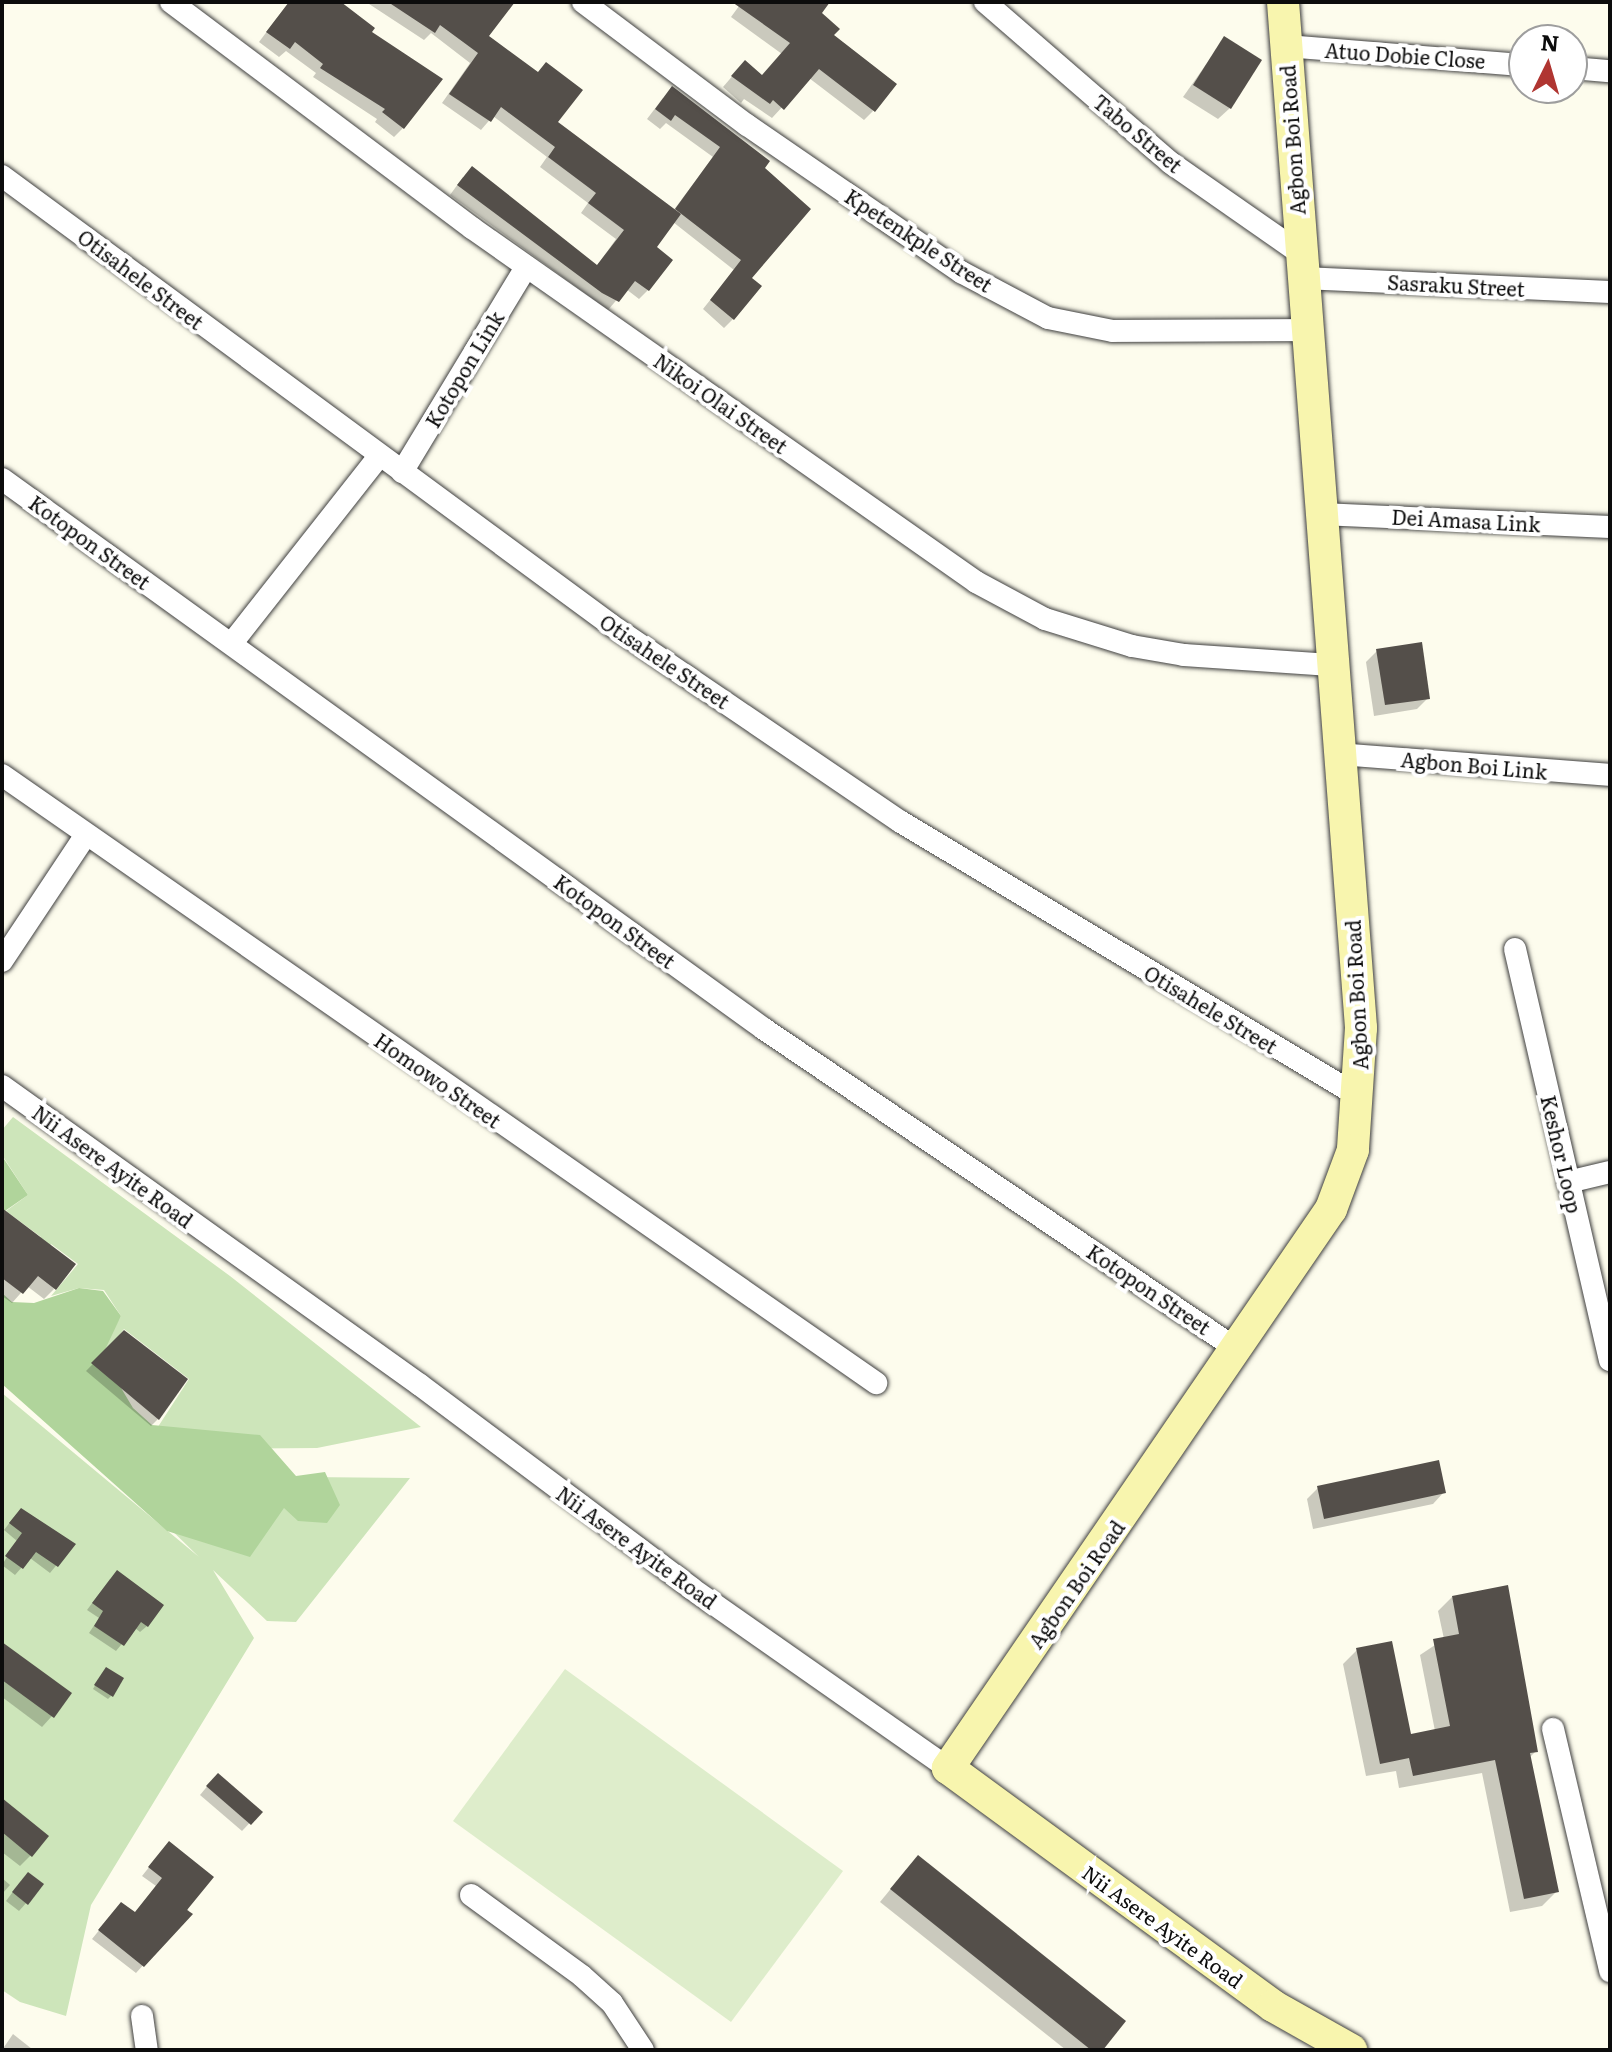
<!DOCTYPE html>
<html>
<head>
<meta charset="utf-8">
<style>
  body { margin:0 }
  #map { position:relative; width:1612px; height:2052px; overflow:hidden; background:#fdfced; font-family:Literata,serif }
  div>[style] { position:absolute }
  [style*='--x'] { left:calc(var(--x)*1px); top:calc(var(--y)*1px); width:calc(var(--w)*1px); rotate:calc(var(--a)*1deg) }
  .green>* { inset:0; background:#cde5ba }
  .forest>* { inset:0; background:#b0d49b }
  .pitch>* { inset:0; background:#deedcb }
  .shadow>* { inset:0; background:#0003 }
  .building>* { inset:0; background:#544f4a }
  .roads { filter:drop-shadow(0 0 2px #3f3f3f) drop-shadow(0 0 2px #3f3f3f) }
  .street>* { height:22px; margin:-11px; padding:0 11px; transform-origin:11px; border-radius:11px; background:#fff }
  .secondary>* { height:32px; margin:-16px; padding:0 16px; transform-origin:16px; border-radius:16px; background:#f8f5ae }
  span { translate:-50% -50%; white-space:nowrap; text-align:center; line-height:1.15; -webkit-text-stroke:8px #fff; paint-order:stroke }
  .street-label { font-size:20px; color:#0c0c0c }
  .frame { position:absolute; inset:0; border:4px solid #0c0c0c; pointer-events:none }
  .north { position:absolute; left:1508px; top:24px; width:80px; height:80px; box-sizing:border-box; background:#fff; border:2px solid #9e9e9e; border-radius:50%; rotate:5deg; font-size:22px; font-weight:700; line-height:32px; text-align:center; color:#0c0c0c }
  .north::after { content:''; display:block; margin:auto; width:28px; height:36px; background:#b03531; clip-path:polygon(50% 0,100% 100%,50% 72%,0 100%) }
</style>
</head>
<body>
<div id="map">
  <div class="green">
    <i style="clip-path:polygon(13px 1117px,230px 1276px,421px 1427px,317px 1448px,178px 1449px,152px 1436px,189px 1379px,124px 1329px,113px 1343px,114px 1357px,104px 1348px,121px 1316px,104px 1290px,79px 1288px,51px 1296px,78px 1264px,51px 1244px,35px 1266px,30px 1251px,41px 1237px,6px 1211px,28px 1195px,2px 1155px,2px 1130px)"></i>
    <i style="clip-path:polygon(2px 1393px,199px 1557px,115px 1475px,410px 1478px,296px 1622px,267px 1621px,213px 1570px,254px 1638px,91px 1905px,66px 2016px,20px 2002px,2px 1990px)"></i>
  </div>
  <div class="forest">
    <i style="clip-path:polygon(2px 1156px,28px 1195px,2px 1213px)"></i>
    <i style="clip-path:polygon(79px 1288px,103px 1291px,121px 1316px,102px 1356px,133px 1408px,152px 1425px,260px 1435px,296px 1476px,325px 1472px,340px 1505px,327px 1523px,298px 1521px,284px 1508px,250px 1557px,167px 1531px,2px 1384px,2px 1293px,12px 1302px,34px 1303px)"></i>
  </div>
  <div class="pitch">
    <i style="clip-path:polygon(565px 1669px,843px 1871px,731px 2022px,453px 1821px)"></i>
  </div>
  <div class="shadow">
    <i style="clip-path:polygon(289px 2px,338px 2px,370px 33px,403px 128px,394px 137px,375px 122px,377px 119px,313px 77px,316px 73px,286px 51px,279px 57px,259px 42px)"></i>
    <i style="clip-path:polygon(366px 2px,512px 2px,486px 36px,556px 123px,673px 211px,713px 157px,666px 123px,660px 129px,647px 119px,663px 98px,762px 169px,749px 278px,733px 319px,724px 328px,703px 309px,734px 270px,673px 222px,654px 248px,648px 290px,639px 299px,626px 289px,608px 310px,450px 195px,463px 177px,596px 267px,616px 239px,581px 213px,588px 203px,540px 167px,547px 157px,493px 116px,481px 130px,442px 103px,470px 63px,431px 33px,424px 40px)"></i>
    <i style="clip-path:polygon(742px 2px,827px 2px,819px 14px,873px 111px,864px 120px,809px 78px,772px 118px,744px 99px,741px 103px,723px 87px,735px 73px,761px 78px,782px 54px,731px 17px)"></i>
    <i style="clip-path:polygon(1224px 39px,1230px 108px,1218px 119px,1183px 97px)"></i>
    <i style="clip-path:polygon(1377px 651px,1428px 698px,1417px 709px,1374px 716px,1366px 662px)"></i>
    <i style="clip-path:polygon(2px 1219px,54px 1289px,44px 1299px,27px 1286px,12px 1303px,2px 1296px)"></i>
    <i style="clip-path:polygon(124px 1332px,158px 1419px,151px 1426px,86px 1371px)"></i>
    <i style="clip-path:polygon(1318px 1488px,1444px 1492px,1433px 1504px,1313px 1529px,1307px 1499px)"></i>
    <i style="clip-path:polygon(14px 1517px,73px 1545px,50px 1573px,30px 1558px,15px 1575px,2px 1565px,17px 1541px,4px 1530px)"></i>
    <i style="clip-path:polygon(110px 1579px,147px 1626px,140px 1632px,135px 1628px,116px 1651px,89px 1633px,99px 1618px,87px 1610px)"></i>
    <i style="clip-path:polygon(1452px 1597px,1536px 1751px,1529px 1758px,1556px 1892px,1542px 1906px,1510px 1912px,1482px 1773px,1399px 1788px,1396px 1771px,1366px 1776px,1343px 1664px,1357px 1650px,1409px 1736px,1435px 1731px,1420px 1655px,1444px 1639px,1438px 1611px)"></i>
    <i style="clip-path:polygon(2px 1645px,52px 1716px,42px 1727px,2px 1697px)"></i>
    <i style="clip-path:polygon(103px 1672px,111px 1696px,108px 1699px,93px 1689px)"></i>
    <i style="clip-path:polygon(210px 1783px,260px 1812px,242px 1831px,200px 1795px)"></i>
    <i style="clip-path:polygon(2px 1800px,31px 1855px,20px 1866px,2px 1852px)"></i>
    <i style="clip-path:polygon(162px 1851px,190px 1914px,136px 1973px,92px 1939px,114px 1912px,134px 1914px,156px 1886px,142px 1876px)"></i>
    <i style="clip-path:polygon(907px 1869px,1100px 2050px,1066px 2050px,880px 1902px)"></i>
    <i style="clip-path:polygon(2px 1878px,10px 1885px,2px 1894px)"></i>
    <i style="clip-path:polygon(21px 1881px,42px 1885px,19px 1911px,6px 1901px)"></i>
    <i style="clip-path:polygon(13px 2034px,32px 2049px,31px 2050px,2px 2050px)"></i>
  </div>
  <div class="building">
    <i style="clip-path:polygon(289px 2px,341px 2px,375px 28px,372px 32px,443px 79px,404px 129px,382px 112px,385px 109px,320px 68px,323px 64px,295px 42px,290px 49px,266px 32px)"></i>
    <i style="clip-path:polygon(388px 2px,515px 2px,489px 36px,538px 72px,546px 62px,583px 90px,558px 122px,681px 214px,657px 247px,673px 260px,649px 291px,635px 281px,619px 302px,602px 293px,457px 185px,472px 166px,597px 265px,624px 230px,588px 203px,596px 193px,548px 157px,555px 147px,501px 107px,491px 122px,449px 94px,478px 53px,440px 25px,435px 33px)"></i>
    <i style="clip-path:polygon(732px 2px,830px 2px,822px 13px,840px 29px,834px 35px,897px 84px,875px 112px,819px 69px,784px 110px,773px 100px,770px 104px,731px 76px,745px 60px,762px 75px,790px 43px)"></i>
    <i style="clip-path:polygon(1224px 36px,1262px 60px,1231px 109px,1193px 85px)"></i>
    <i style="clip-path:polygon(672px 86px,770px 161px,765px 168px,811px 209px,752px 278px,762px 286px,734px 320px,710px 300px,741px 260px,675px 209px,720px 147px,675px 115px,671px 121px,655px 109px)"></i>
    <i style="clip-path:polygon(1422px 642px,1430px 699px,1385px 705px,1376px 649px)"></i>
    <i style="clip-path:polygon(2px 1208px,76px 1264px,56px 1290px,38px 1276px,23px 1294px,2px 1278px)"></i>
    <i style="clip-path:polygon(124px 1330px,188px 1379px,159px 1420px,91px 1363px)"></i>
    <i style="clip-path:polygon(1439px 1460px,1446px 1493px,1324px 1519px,1317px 1486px)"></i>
    <i style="clip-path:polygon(21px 1508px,76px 1544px,58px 1567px,36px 1552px,23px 1569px,5px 1556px,22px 1533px,9px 1523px)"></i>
    <i style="clip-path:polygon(117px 1570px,164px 1605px,148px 1627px,141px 1622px,124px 1646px,94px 1626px,103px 1611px,92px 1603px)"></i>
    <i style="clip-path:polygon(1508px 1585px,1538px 1752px,1530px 1753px,1559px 1892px,1524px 1899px,1495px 1760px,1413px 1776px,1409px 1758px,1380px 1764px,1356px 1648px,1392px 1641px,1411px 1734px,1450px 1726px,1433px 1639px,1459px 1634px,1452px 1596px)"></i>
    <i style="clip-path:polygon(2px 1642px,72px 1693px,54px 1718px,2px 1680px)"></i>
    <i style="clip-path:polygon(106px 1667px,124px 1678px,113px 1697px,94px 1685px)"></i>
    <i style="clip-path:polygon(218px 1773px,263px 1812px,251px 1825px,206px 1786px)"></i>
    <i style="clip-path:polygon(2px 1798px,49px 1836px,32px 1857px,2px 1832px)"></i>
    <i style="clip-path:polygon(169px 1841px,214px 1877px,187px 1910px,193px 1914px,144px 1967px,98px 1930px,121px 1902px,135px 1912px,162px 1878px,148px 1867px)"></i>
    <i style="clip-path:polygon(918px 1855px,1126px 2021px,1103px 2050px,1091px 2050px,890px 1889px)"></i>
    <i style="clip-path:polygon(28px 1872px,44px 1884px,28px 1905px,12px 1892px)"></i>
  </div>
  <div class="roads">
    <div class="street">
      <i style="--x:171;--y:2;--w:376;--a:36.9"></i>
      <i style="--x:472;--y:228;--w:616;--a:35.08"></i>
      <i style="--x:976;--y:582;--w:78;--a:28.2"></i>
      <i style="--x:1045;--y:619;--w:91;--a:17.2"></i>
      <i style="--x:1132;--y:646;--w:53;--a:9.8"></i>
      <i style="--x:1184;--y:655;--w:147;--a:3.9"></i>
      <i style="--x:583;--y:2;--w:205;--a:36.9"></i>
      <i style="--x:747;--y:125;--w:260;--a:34.5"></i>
      <i style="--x:961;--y:272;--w:98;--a:27.9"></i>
      <i style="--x:1048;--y:318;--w:66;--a:11.3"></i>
      <i style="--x:1113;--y:331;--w:194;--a:-0.3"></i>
      <i style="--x:985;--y:2;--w:246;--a:40.9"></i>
      <i style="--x:1171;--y:163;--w:157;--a:34.9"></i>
      <i style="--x:1286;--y:46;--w:239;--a:4.6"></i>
      <i style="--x:1572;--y:68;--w:38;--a:5"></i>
      <i style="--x:2;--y:176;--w:757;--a:36.4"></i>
      <i style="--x:611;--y:625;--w:351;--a:34.2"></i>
      <i style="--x:901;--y:822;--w:535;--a:30.93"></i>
      <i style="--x:1303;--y:278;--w:307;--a:2.6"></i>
      <i style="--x:402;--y:472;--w:240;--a:-58.8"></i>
      <i style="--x:2;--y:479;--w:940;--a:35.82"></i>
      <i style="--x:764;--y:1029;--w:572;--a:34.11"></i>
      <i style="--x:1321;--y:514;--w:289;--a:2.6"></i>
      <i style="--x:232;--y:643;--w:238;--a:-51.8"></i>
      <i style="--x:1338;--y:754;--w:273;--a:4.4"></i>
      <i style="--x:2;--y:775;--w:1065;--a:34.82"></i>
      <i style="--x:1515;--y:949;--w:422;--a:77"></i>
      <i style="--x:2;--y:961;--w:150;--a:-56.4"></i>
      <i style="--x:2;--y:1086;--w:514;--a:35.58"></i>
      <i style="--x:420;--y:1385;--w:339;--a:36.8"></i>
      <i style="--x:691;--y:1588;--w:314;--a:35"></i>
      <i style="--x:1568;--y:1182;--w:43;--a:-13.4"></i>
      <i style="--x:1553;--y:1729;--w:249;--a:76.7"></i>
      <i style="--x:471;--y:1895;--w:137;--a:36.1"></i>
      <i style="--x:582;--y:1976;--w:40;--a:42"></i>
      <i style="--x:612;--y:2003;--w:56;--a:56.6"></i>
      <i style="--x:142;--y:2016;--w:34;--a:82"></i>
    </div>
    <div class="secondary">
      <i style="--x:1283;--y:2;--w:1029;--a:85.65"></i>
      <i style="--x:1361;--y:1028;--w:122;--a:93.8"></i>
      <i style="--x:1353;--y:1150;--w:63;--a:110.4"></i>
      <i style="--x:1331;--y:1209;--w:678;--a:124.42"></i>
      <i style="--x:948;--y:1768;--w:403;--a:36.2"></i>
      <i style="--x:1273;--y:2006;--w:90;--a:29.4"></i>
    </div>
  </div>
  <div class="street-label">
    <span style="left:1405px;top:55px;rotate:4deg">Atuo Dobie Close</span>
    <span style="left:1138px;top:133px;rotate:40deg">Tabo Street</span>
    <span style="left:1292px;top:140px;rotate:-94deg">Agbon Boi Road</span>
    <span style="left:919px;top:240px;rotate:33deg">Kpetenkple Street</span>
    <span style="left:141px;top:279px;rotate:37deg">Otisahele Street</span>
    <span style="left:1456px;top:285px;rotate:3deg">Sasraku Street</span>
    <span style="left:464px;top:369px;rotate:-59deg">Kotopon Link</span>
    <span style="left:721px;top:403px;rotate:35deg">Nikoi Olai Street</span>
    <span style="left:1466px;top:520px;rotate:3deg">Dei Amasa Link</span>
    <span style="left:90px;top:542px;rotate:36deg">Kotopon Street</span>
    <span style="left:665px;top:661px;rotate:34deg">Otisahele Street</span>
    <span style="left:1474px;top:765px;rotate:5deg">Agbon Boi Link</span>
    <span style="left:615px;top:921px;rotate:36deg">Kotopon Street</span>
    <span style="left:1356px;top:995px;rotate:-93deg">Agbon Boi Road</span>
    <span style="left:1211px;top:1009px;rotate:31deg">Otisahele Street</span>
    <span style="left:438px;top:1080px;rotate:35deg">Homowo Street</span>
    <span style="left:1562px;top:1154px;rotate:77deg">Keshor Loop</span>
    <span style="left:113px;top:1166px;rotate:36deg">Nii Asere Ayite Road</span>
    <span style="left:1149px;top:1289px;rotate:34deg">Kotopon Street</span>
    <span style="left:637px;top:1547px;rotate:36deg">Nii Asere Ayite Road</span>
    <span style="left:1076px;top:1584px;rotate:-55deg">Agbon Boi Road</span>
    <span style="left:1163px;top:1926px;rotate:36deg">Nii Asere Ayite Road</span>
  </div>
  <div class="frame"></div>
  <div class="north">N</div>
</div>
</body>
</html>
